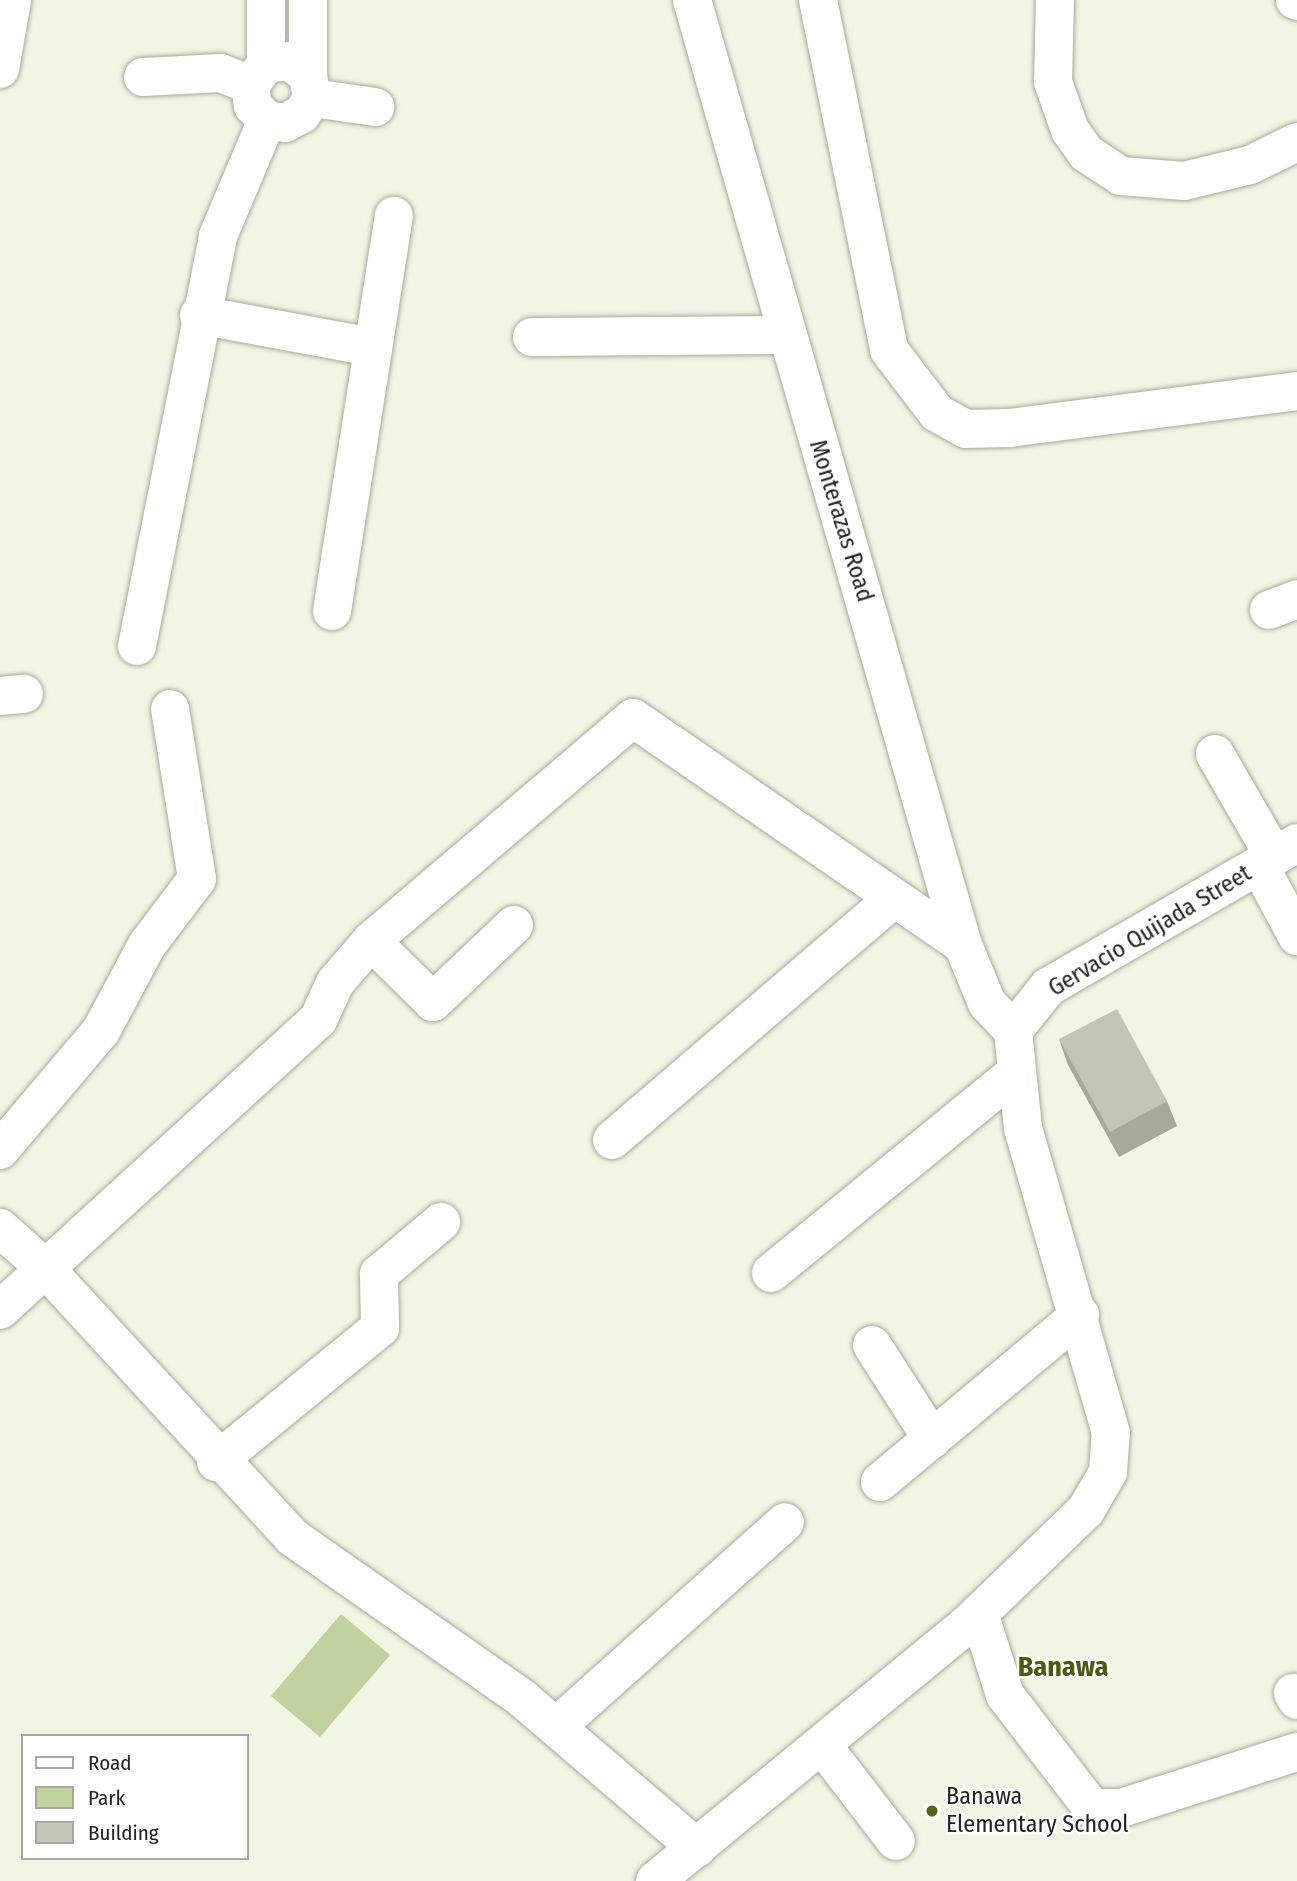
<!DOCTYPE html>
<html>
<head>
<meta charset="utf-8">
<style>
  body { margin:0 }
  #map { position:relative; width:1297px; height:1881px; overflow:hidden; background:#eff6e3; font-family:"Fira Sans Condensed",sans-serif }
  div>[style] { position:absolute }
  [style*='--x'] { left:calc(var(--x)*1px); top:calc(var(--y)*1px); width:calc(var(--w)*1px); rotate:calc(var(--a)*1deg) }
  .green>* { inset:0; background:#c0d29d }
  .roads { filter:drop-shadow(0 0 2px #a7ad9b) drop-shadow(0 0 2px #a7ad9b) }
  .minor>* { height:38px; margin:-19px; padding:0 19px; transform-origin:19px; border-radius:19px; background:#fff }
  .wall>* { inset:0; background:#a5ab9b }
  .building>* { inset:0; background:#c0c7b4 }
  .dots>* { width:19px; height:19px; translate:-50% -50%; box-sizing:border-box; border:4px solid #fff; border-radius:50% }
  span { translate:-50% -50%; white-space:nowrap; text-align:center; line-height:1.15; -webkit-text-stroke:5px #fff; paint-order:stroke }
  .street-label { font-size:24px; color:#23251e }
  .poi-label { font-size:24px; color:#23251e }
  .left { translate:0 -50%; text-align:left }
  .quarter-label { font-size:28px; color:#485b0f; font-weight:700 }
  .legend { position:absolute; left:21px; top:1734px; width:228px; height:126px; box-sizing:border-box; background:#fff; border:2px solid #a7a8a5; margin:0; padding:9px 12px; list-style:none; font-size:21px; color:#23251e }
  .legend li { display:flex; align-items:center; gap:14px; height:35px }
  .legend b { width:35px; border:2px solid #a7a8a5 }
</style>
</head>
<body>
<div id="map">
  <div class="green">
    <i style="clip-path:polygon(341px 1614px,390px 1655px,320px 1737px,271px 1696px)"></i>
  </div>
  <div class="roads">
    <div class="minor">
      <i style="--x:266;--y:0;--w:64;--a:90"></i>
      <i style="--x:266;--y:64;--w:26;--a:127"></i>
      <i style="--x:250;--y:85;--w:21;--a:82"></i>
      <i style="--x:253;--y:106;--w:20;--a:45"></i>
      <i style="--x:267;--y:120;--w:18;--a:9"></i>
      <i style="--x:285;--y:123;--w:19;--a:-28"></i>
      <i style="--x:302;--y:114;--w:19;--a:-58"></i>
      <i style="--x:312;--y:98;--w:23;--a:-100"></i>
      <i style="--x:308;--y:75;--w:24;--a:-144"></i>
      <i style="--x:289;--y:61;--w:23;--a:173"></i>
      <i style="--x:692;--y:0;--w:983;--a:74"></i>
      <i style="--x:963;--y:945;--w:63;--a:67.5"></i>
      <i style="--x:987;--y:1003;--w:38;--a:47"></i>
      <i style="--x:818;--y:0;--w:357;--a:78.5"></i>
      <i style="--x:889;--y:350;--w:79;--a:52.7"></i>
      <i style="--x:937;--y:413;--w:33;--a:29"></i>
      <i style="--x:966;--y:429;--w:43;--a:-1.3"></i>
      <i style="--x:1009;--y:428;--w:290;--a:-7.3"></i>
      <i style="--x:1055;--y:0;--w:82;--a:91.4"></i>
      <i style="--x:1053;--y:82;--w:51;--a:70.5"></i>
      <i style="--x:1070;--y:130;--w:28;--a:55"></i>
      <i style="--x:1086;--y:153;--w:42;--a:33.3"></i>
      <i style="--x:1121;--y:176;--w:63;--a:4.5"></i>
      <i style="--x:1184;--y:181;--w:68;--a:-13.6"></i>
      <i style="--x:1250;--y:165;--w:52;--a:-26.1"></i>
      <i style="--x:1295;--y:0;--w:2;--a:27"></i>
      <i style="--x:0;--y:69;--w:70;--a:-80.1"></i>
      <i style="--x:308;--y:75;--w:75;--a:-90"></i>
      <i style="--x:143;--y:77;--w:78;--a:-2.9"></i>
      <i style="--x:221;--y:73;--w:31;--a:22"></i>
      <i style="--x:312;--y:98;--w:64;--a:8.1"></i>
      <i style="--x:199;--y:315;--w:176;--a:10.5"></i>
      <i style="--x:532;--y:337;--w:252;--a:-0.5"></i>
      <i style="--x:1269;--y:610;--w:30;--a:-21"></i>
      <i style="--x:332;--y:611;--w:400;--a:-81.1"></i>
      <i style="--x:137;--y:646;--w:418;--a:-78.8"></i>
      <i style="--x:218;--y:236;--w:126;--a:-67.1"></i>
      <i style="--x:0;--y:696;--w:24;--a:-5"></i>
      <i style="--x:1215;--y:754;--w:118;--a:60"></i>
      <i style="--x:1259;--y:865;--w:81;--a:61.8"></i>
      <i style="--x:514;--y:925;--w:112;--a:136.5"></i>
      <i style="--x:433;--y:1002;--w:87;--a:-135.5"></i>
      <i style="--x:371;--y:941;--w:344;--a:-40.4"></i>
      <i style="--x:633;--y:718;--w:401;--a:34.5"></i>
      <i style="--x:1013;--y:1031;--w:56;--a:-51.5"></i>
      <i style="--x:1048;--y:987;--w:288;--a:-30"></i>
      <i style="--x:612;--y:1140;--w:370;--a:-40.6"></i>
      <i style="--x:0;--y:1150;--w:156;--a:-49.7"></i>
      <i style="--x:101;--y:1031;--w:98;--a:-61.9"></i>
      <i style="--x:147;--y:945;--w:83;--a:-52.9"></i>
      <i style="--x:197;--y:879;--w:172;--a:-99"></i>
      <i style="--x:0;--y:1228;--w:59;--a:41.6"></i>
      <i style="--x:44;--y:1267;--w:367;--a:47.4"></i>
      <i style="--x:292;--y:1537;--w:282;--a:35"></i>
      <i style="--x:523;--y:1699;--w:229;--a:40.6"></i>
      <i style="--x:771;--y:1273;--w:313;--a:-39.3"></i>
      <i style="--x:0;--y:1310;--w:430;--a:-42.4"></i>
      <i style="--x:318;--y:1020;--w:41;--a:-65.3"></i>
      <i style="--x:335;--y:983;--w:55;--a:-49.4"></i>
      <i style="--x:872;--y:1345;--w:112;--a:57.4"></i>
      <i style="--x:216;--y:1462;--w:212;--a:-39.3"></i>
      <i style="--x:380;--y:1328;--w:54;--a:-91.1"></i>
      <i style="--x:379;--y:1274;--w:81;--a:-40"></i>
      <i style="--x:880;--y:1482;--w:261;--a:-39.9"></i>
      <i style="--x:979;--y:1613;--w:86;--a:72.4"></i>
      <i style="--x:1005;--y:1695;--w:143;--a:52.4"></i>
      <i style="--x:1092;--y:1808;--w:29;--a:0"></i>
      <i style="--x:1121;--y:1808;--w:185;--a:-17.7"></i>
      <i style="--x:1293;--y:1693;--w:8;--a:60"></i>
      <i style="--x:556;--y:1727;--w:307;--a:-41.8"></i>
      <i style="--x:822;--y:1745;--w:121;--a:52.4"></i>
      <i style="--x:655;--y:1881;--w:405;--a:-39.4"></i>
      <i style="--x:968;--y:1624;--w:164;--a:-44"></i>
      <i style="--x:1086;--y:1510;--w:44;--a:-59.9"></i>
      <i style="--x:1108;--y:1472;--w:39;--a:-86"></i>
      <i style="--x:1111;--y:1433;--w:317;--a:-106.1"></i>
      <i style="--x:1023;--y:1128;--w:98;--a:-95.9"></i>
    </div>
  </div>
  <div class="wall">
    <i style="clip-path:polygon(1059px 1039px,1167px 1101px,1177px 1126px,1119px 1157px,1068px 1065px)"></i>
  </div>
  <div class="building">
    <i style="clip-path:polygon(1117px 1009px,1167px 1101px,1110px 1132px,1059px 1039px)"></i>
  </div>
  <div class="dots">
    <i style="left:932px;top:1811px;background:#536815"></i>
  </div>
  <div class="street-label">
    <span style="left:841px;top:521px;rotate:73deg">Monterazas Road</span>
    <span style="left:1150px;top:931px;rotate:-31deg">Gervacio Quijada Street</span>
  </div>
  <div class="poi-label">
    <span class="left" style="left:946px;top:1811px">Banawa<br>Elementary School</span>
  </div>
  <div class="quarter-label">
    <span style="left:1063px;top:1667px">Banawa</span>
  </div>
  <ul class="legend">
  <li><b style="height:9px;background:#fff"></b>Road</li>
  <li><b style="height:19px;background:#c0d29d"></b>Park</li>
  <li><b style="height:19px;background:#c0c7b4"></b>Building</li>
  </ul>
</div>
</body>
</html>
